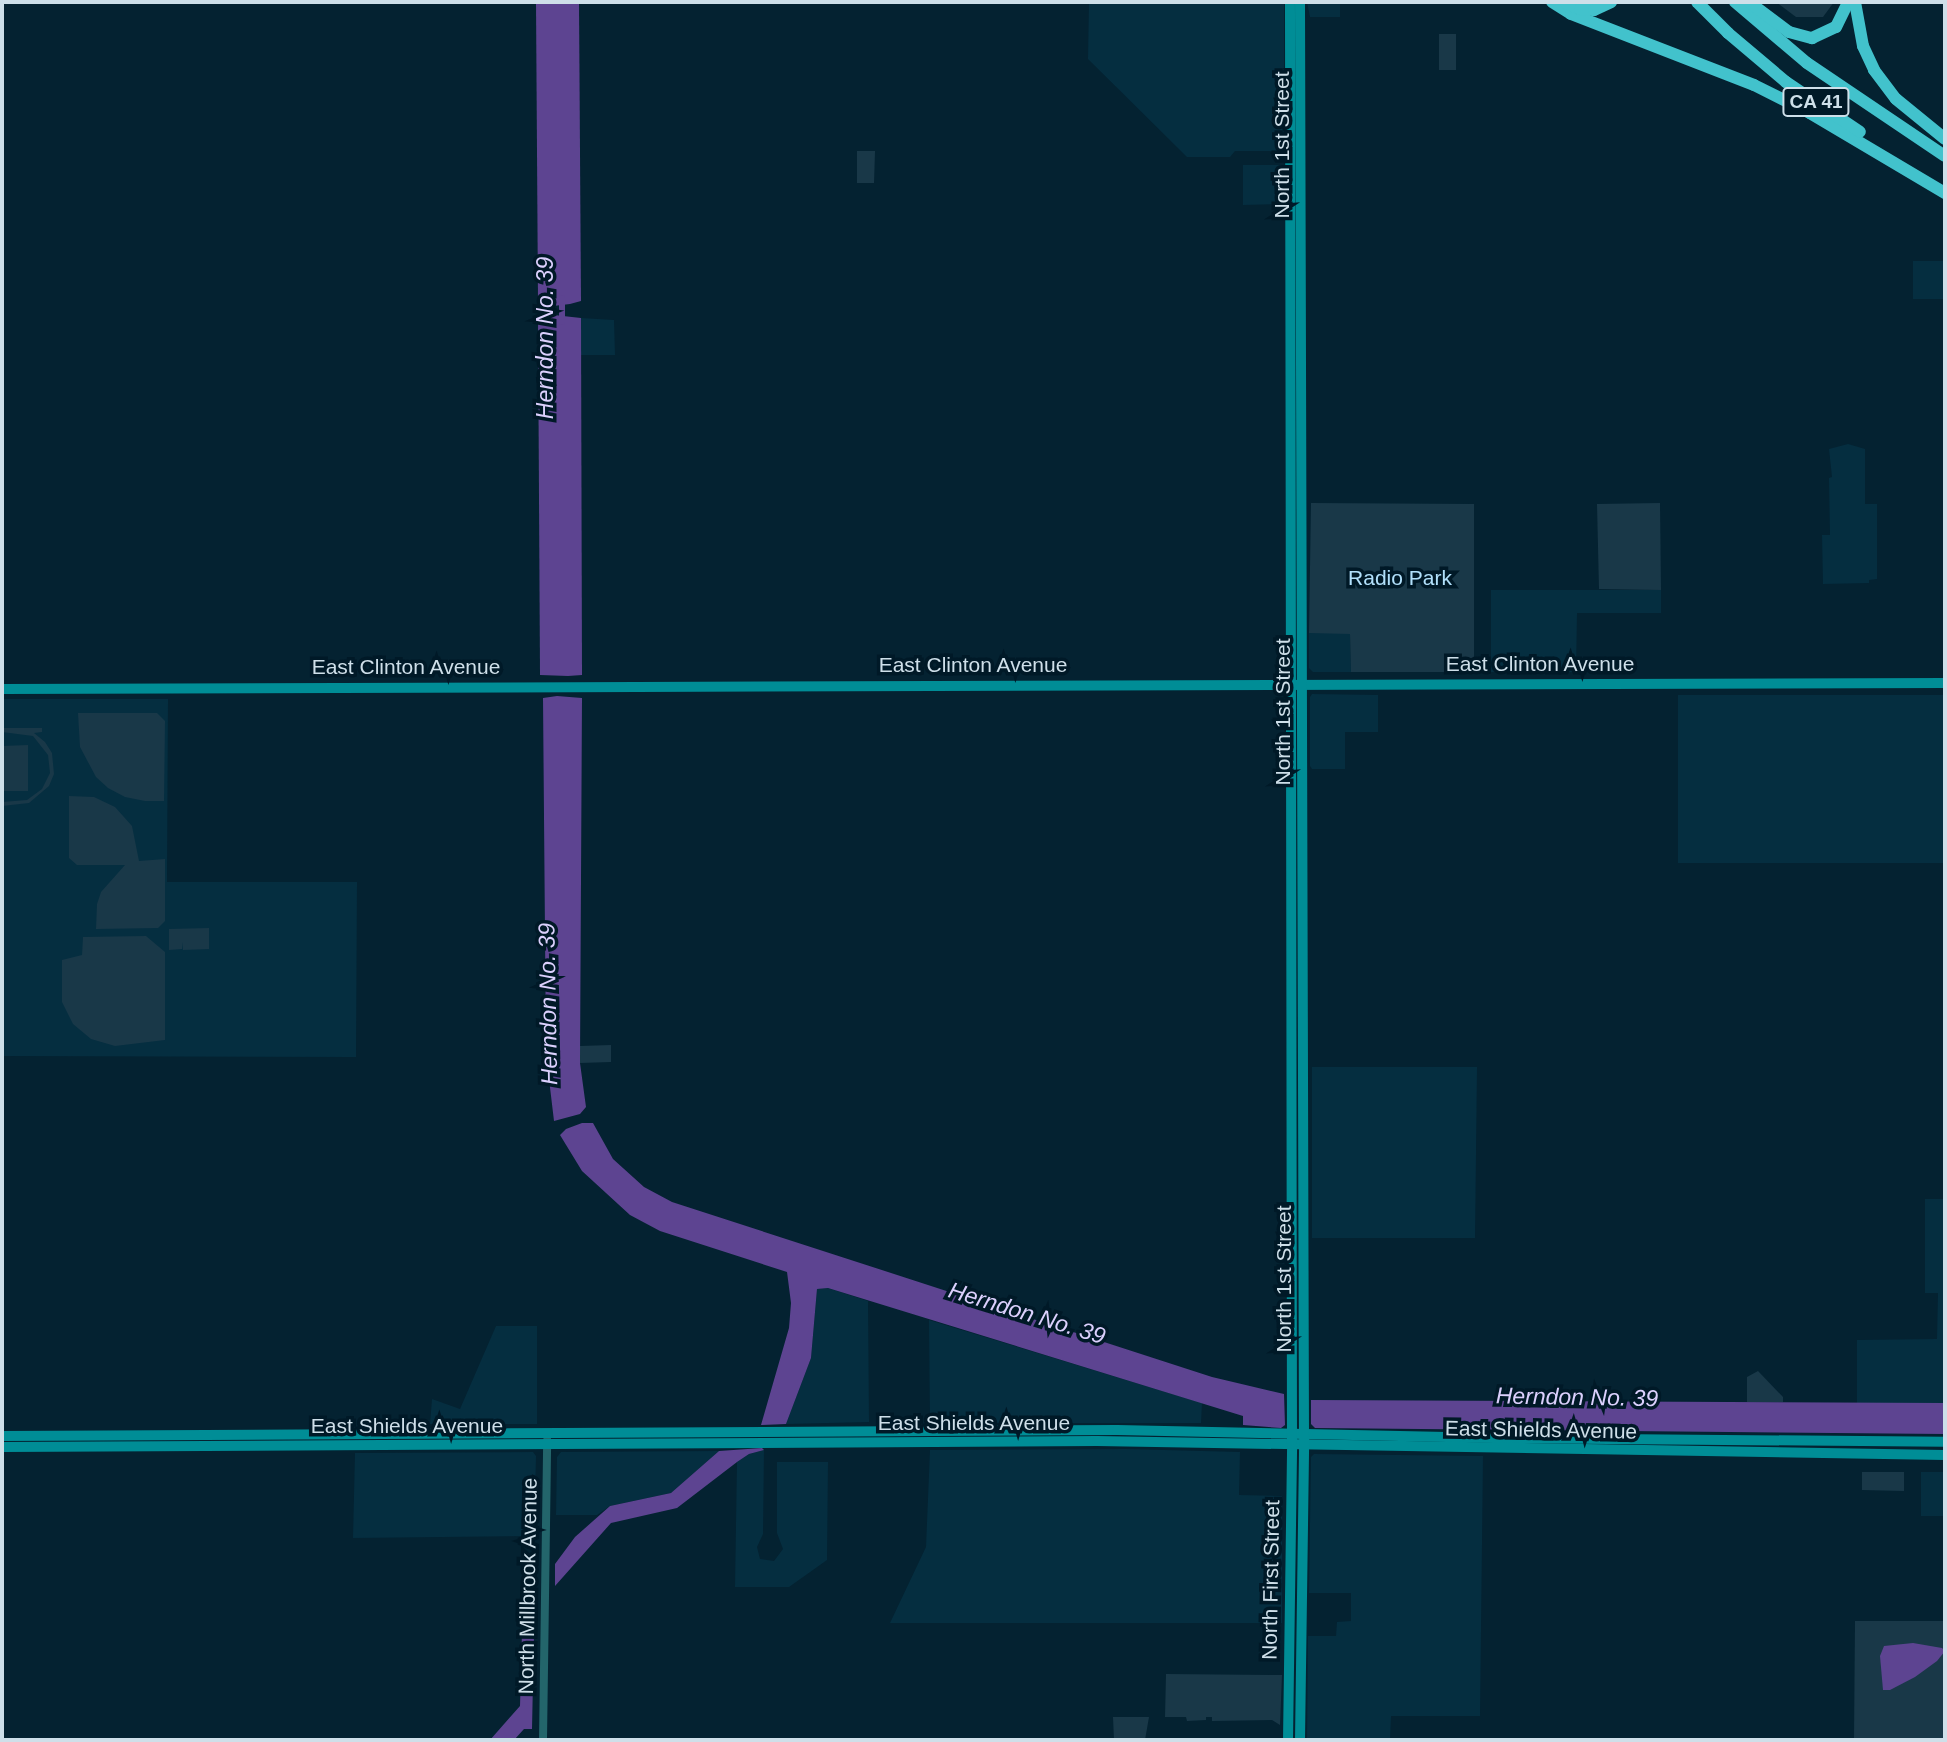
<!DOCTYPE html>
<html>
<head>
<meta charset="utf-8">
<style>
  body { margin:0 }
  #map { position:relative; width:1947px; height:1742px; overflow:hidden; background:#042231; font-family:Helvetica,sans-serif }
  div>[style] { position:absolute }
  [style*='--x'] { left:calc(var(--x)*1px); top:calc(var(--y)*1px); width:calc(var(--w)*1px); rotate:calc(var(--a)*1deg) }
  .built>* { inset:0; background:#052e40 }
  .green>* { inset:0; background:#193848 }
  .water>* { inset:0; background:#5d4491 }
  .canal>* { height:6px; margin:-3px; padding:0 3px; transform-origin:3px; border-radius:3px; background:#5d4491 }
  .tertiary>* { height:8px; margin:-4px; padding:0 4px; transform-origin:4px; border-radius:4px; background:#23656b }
  .secondary>* { height:10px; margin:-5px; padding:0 5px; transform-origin:5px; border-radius:5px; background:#008d96 }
  .motorway>* { height:12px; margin:-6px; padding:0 6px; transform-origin:6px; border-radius:6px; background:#42c2cc }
  span { translate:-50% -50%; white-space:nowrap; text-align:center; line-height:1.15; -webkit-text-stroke:7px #001927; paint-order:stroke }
  .shield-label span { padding:2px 5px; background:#001927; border:2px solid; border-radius:5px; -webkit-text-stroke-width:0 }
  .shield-label { font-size:19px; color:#cedfe9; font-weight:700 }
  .street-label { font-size:21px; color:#cedfe9 }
  .park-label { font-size:21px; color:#b1e0fb }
  .water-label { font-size:23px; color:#dbd0fd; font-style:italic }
  .frame { position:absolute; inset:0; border:4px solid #cedfe9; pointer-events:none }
</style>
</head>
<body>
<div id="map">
  <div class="built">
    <i style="clip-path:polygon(1089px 2px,1284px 2px,1284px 151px,1235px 151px,1230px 157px,1187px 157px,1088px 59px)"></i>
    <i style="clip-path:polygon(1307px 2px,1340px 2px,1340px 17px,1310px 17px)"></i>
    <i style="clip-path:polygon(1243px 165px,1283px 165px,1281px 204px,1243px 205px)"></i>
    <i style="clip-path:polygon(1913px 261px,1945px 261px,1945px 299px,1913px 299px)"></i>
    <i style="clip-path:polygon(581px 318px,614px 320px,615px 355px,581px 355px)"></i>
    <i style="clip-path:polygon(1848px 444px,1865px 449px,1865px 504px,1877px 504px,1877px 579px,1869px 580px,1869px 583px,1823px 584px,1822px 535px,1830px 535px,1829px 478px,1832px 477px,1829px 449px)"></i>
    <i style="clip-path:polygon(1491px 590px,1661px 590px,1661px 613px,1577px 613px,1576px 672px,1491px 672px)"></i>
    <i style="clip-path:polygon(1309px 633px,1350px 633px,1351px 672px,1313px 672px,1309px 668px)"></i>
    <i style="clip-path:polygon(1312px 694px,1378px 695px,1378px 732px,1345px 732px,1345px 769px,1312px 769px,1310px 766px,1310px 697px)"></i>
    <i style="clip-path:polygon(1678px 695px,1945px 695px,1945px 863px,1678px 863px)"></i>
    <i style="clip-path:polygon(2px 699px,168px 699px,167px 882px,357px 882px,356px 1057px,2px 1056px)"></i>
    <i style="clip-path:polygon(1312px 1067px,1477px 1067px,1475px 1238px,1312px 1238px)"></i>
    <i style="clip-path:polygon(1925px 1199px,1945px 1199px,1945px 1403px,1857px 1403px,1857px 1340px,1937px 1339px,1938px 1293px,1925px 1293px)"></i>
    <i style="clip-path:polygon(828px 1288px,868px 1301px,869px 1422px,786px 1424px,811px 1358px,817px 1289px)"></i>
    <i style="clip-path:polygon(929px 1320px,1202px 1403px,1201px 1423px,930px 1423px)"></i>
    <i style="clip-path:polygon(496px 1326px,537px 1326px,537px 1424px,430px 1424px,432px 1399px,460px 1409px)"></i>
    <i style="clip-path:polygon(1126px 1449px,1240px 1452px,1239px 1495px,1282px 1496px,1282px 1623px,890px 1623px,926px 1547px,930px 1450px)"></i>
    <i style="clip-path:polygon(764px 1450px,763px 1534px,757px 1547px,760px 1559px,774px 1561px,783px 1549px,777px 1533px,777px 1462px,828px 1462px,827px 1560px,789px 1587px,735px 1587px,737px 1462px,749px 1454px)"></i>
    <i style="clip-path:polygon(719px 1451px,671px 1493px,610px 1506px,597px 1515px,556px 1515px,557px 1457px,561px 1452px)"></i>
    <i style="clip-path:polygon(533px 1452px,536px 1456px,534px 1536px,353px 1538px,355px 1453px)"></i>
    <i style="clip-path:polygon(1314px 1454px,1483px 1456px,1480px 1716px,1391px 1716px,1390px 1740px,1307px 1740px,1308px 1636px,1336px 1636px,1337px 1622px,1351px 1621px,1351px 1593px,1309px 1593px,1311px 1457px)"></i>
    <i style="clip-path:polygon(1921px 1472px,1945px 1472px,1945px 1516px,1921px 1516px)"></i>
  </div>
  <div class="green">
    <i style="clip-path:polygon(1776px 2px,1834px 2px,1823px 17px,1796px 17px)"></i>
    <i style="clip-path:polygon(1439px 34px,1456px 34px,1456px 70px,1439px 70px)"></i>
    <i style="clip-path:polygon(857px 151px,875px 151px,874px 183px,857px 183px)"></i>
    <i style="clip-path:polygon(1311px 503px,1474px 504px,1474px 672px,1351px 672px,1350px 634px,1309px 633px)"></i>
    <i style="clip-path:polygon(1660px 503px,1661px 590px,1599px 589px,1597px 504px)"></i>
    <i style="clip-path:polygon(78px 713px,157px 713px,165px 721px,164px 801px,145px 801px,125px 797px,108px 788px,96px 777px,80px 747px)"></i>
    <i style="clip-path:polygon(2px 728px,42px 728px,42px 732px,34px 733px,45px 742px,52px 753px,54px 774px,49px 786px,29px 803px,2px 806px,2px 802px,27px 800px,42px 789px,50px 773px,48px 755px,33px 736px,2px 732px)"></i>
    <i style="clip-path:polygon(28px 745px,28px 791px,2px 791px,2px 746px)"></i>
    <i style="clip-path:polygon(69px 796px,94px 797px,115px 807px,132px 826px,139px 861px,165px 859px,165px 921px,158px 928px,96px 929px,97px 904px,101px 892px,125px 865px,77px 865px,69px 858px)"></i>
    <i style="clip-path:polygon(209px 928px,209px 949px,183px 950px,182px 942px,182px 949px,169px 950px,169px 929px)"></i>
    <i style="clip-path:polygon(146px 936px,165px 952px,165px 1040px,115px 1046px,91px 1039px,73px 1024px,62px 1002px,62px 960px,82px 955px,83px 937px)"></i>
    <i style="clip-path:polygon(611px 1045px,611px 1062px,580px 1063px,580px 1046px)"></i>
    <i style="clip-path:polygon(1758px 1371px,1783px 1397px,1783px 1402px,1747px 1402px,1747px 1377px)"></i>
    <i style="clip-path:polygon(1862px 1472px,1904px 1472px,1904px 1491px,1862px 1490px)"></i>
    <i style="clip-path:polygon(1855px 1621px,1945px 1621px,1945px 1740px,1854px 1740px)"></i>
    <i style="clip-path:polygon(1166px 1674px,1282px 1675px,1280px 1725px,1272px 1720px,1212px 1721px,1212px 1717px,1206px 1717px,1206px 1720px,1187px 1721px,1186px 1717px,1149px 1717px,1145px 1740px,1114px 1740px,1113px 1717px,1165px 1717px)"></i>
  </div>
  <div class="water">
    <i style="clip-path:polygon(536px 2px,579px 2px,581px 301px,570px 304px,553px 306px,538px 301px)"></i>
    <i style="clip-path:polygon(554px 315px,581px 318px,582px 675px,568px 676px,540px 675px,538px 318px)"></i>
    <i style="clip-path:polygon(557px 696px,582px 698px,580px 1063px,586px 1107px,580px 1114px,554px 1121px,546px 1054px,543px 698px)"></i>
    <i style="clip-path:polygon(582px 1123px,593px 1123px,613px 1159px,644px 1187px,672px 1202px,1212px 1377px,1284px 1394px,1285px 1425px,1281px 1428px,1243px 1425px,1243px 1416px,828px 1288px,817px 1289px,811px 1358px,786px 1424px,761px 1425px,789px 1328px,791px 1303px,787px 1272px,660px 1231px,630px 1215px,582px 1171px,560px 1135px,566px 1129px)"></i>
    <i style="clip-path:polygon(1311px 1400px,1945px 1403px,1945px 1434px,1315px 1428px,1311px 1424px)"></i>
    <i style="clip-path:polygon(762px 1448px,764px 1450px,749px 1454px,737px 1462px,677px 1508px,611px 1523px,555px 1586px,555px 1564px,575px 1537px,610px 1506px,671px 1493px,719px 1451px)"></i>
    <i style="clip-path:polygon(522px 1631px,531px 1631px,534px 1634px,532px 1729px,524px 1729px,514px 1740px,490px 1740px,520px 1706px)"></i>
    <i style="clip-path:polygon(1913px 1643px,1942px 1648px,1945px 1651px,1937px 1661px,1915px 1677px,1890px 1690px,1883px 1690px,1880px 1656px,1884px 1646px)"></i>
  </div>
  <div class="canal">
    <i style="--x:562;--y:298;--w:24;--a:90"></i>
    <i style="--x:526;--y:1620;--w:22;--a:-68"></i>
  </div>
  <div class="tertiary">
    <i style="--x:543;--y:1740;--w:300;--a:-89.2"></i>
  </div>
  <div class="secondary">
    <i style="--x:2;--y:689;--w:1943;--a:-0.18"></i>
    <i style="--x:2;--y:1436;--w:1115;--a:-0.31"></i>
    <i style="--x:1117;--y:1430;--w:389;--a:1.2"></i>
    <i style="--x:1506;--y:1438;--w:439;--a:0.5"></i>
    <i style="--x:2;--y:1447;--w:1095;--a:-0.31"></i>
    <i style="--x:1097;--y:1441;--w:848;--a:0.95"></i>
    <i style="--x:1288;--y:1740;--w:294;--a:-89.2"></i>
    <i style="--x:1292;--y:1446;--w:1444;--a:-90.08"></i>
    <i style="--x:1300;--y:1740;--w:305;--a:-89.2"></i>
    <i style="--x:1304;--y:1435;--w:1433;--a:-90.16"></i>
  </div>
  <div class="motorway">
    <i style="--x:1552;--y:2;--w:22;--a:32"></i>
    <i style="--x:1571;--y:14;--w:196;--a:21.2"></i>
    <i style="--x:1754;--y:85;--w:63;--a:26.6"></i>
    <i style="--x:1810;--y:113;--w:157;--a:30.7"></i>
    <i style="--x:1697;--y:2;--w:44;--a:45"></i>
    <i style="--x:1728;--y:33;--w:76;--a:40.2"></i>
    <i style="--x:1786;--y:82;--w:89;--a:34"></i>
    <i style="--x:1735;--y:2;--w:94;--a:40.3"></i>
    <i style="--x:1807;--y:63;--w:166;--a:34"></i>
    <i style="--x:1749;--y:2;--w:50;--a:36.9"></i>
    <i style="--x:1789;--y:32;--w:24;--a:15"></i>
    <i style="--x:1812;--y:38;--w:26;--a:-25"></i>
    <i style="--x:1836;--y:27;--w:28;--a:-64"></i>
    <i style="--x:1855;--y:2;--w:45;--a:79.7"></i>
    <i style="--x:1863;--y:46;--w:26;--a:65"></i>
    <i style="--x:1874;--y:70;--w:36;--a:53"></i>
    <i style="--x:1896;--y:99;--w:63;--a:39.2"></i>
    <i style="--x:1566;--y:3;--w:15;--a:23"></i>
    <i style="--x:1580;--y:9;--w:14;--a:4"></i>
    <i style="--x:1594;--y:10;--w:19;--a:-25"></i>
  </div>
  <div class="shield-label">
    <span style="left:1816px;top:102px">CA 41</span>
  </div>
  <div class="street-label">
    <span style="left:1282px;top:145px;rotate:-90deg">North 1st Street</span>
    <span style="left:1540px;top:664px">East Clinton Avenue</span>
    <span style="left:973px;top:665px">East Clinton Avenue</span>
    <span style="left:406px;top:667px">East Clinton Avenue</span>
    <span style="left:1283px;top:712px;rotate:-90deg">North 1st Street</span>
    <span style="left:1284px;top:1279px;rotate:-90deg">North 1st Street</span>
    <span style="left:974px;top:1423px">East Shields Avenue</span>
    <span style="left:407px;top:1426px">East Shields Avenue</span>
    <span style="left:1541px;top:1430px;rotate:1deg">East Shields Avenue</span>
    <span style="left:1271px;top:1580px;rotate:-89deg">North First Street</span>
    <span style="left:528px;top:1586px;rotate:-89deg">North Millbrook Avenue</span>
  </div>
  <div class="park-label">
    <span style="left:1400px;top:578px">Radio Park</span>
  </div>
  <div class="water-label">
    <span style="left:545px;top:338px;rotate:-90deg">Herndon No. 39</span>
    <span style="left:548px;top:1004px;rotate:-91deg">Herndon No. 39</span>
    <span style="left:1027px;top:1313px;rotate:17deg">Herndon No. 39</span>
    <span style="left:1577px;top:1397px;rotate:1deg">Herndon No. 39</span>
  </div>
  <div class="frame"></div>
</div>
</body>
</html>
